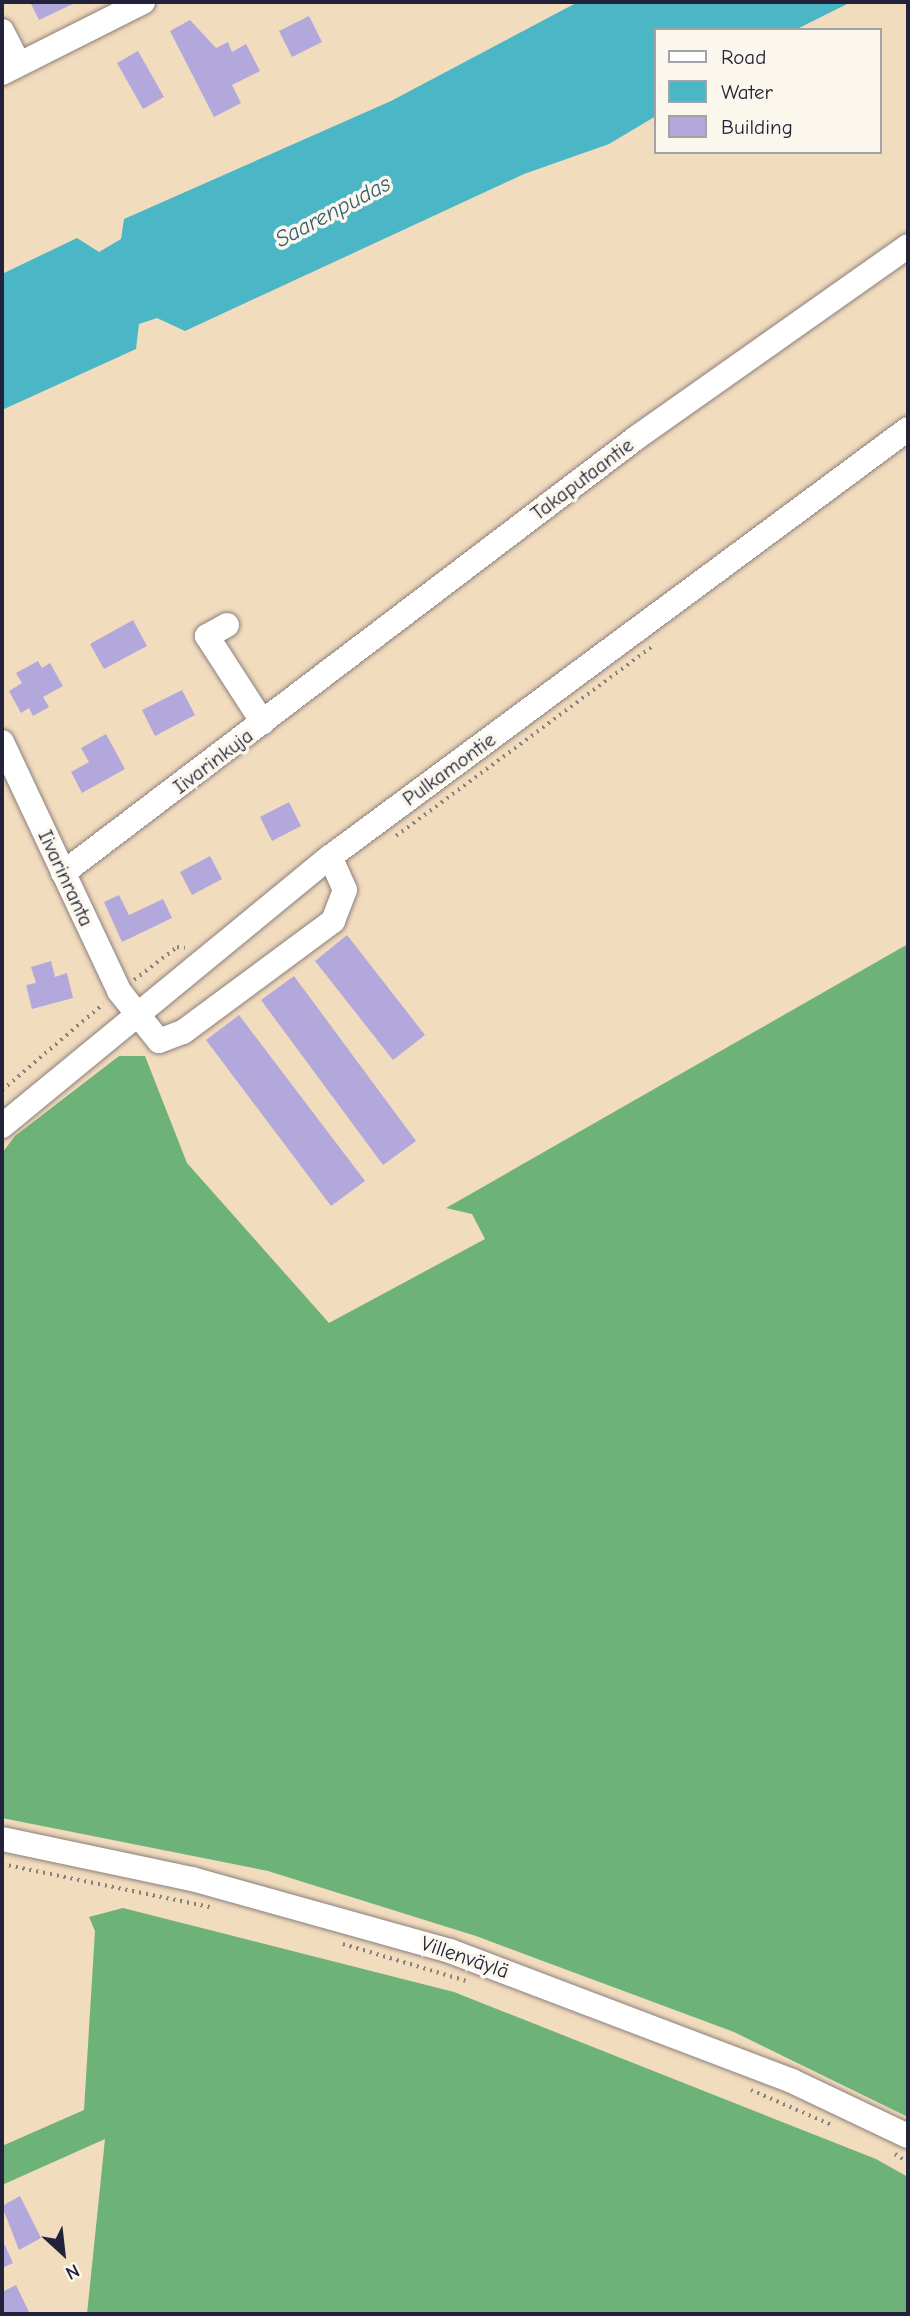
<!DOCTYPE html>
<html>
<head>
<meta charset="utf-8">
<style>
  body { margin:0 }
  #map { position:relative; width:910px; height:2316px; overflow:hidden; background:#f2dcbe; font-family:"Comic Neue",sans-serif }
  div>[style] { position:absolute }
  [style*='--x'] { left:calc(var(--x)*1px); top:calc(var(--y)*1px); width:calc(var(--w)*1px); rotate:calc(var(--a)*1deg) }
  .forest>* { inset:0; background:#6db278 }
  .water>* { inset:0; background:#4ab6c6 }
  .building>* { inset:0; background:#b3a8db }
  .path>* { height:3.5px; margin-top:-1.75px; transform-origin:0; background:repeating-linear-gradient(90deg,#8a7f7c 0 2px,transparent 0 7px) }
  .roads { filter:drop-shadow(0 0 2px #8a7f7c) drop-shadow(0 0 2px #8a7f7c) }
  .minor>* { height:24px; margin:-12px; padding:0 12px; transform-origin:12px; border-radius:12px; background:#fff }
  span { translate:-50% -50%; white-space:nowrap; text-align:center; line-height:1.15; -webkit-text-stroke:7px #fbf7ec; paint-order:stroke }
  .street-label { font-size:21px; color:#22223b }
  .water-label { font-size:23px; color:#325d73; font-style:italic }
  .frame { position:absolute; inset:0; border:4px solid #22223b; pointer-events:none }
  .legend { position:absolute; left:654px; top:28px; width:228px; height:126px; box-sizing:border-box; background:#fbf7ec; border:2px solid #a4a2a5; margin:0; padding:9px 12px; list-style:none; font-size:21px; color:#22223b }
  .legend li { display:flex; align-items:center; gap:14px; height:35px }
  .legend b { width:35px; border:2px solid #a4a2a5 }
  .north { position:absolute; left:28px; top:2218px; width:70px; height:70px; -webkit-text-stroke:5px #fbf7ec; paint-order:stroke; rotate:153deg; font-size:19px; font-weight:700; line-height:28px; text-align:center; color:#22223b }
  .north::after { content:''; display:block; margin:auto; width:24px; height:32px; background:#22223b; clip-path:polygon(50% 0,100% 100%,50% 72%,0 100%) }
</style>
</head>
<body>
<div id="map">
  <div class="forest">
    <i style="clip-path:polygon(908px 944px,908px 2117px,734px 2032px,476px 1936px,268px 1871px,2px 1818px,2px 1153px,15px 1136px,119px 1056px,145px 1056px,187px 1163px,329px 1323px,485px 1239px,472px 1214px,446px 1208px)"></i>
    <i style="clip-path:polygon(123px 1908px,454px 1992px,876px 2159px,908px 2177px,908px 2314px,87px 2314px,105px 2139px,2px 2185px,2px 2146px,84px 2110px,95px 1931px,89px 1917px)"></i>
  </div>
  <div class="water">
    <i style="clip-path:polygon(578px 2px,851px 2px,795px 30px,656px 30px,656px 116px,609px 144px,524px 174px,185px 331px,157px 318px,139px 324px,136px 349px,2px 410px,2px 274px,77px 238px,99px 252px,121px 239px,124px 219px,391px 101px)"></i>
  </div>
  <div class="building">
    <i style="clip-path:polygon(30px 2px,77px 2px,39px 20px)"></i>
    <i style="clip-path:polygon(309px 16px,322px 42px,292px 57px,279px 31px)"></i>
    <i style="clip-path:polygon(190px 20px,216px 48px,228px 42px,232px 52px,246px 44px,260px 71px,232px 85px,241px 103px,214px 117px,170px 31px)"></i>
    <i style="clip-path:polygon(138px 51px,164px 97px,143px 109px,117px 63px)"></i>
    <i style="clip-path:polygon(133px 620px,147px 646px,104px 669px,90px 644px)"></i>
    <i style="clip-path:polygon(38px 661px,42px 668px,50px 663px,63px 686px,43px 697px,49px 707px,33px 716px,29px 708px,21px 713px,9px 691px,22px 683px,16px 673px)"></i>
    <i style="clip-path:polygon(182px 690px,195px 715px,155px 736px,142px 710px)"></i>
    <i style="clip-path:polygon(106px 734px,125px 769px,82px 793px,71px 772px,89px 762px,81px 748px)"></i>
    <i style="clip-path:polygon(289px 802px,301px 826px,272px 841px,260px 817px)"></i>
    <i style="clip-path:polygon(210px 856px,222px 879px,192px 895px,180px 872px)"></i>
    <i style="clip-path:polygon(119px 895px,129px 915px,163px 899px,172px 918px,122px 942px,104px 902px)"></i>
    <i style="clip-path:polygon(347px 935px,425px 1035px,393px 1060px,315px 961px)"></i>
    <i style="clip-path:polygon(51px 961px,55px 977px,67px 973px,73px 998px,32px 1009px,26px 985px,36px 983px,31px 967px)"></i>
    <i style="clip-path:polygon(294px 976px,416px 1141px,383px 1165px,261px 1000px)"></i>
    <i style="clip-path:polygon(239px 1015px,365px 1181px,331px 1206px,206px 1040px)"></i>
    <i style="clip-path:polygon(20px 2196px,41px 2238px,19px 2250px,2px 2206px)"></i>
    <i style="clip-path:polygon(2px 2239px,13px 2263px,2px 2268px)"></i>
    <i style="clip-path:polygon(16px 2285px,30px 2314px,2px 2314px,2px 2292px)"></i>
  </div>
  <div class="path">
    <i style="--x:396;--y:836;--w:321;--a:-36.5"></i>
    <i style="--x:134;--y:980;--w:54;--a:-37.5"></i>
    <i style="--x:177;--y:947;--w:8;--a:7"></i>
    <i style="--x:2;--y:1090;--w:133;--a:-40.4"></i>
    <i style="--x:2;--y:1864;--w:217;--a:11.7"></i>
    <i style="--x:343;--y:1944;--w:128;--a:16.7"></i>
    <i style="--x:751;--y:2090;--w:90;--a:23.4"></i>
    <i style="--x:895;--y:2154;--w:15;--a:32"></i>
  </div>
  <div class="roads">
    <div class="minor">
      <i style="--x:2;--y:31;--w:37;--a:63"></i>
      <i style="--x:2;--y:73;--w:158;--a:-26.7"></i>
      <i style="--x:227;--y:625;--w:23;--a:151"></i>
      <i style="--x:207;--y:636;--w:103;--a:57.2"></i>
      <i style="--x:2;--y:742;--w:275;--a:64.8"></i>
      <i style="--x:119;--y:991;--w:64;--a:51.3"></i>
      <i style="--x:159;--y:1041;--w:26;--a:-21"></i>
      <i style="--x:183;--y:1032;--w:187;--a:-36.5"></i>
      <i style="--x:333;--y:921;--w:33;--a:-69"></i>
      <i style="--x:345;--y:890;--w:36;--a:-114"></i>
      <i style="--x:63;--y:873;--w:719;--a:-37.2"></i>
      <i style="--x:636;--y:438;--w:333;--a:-35.2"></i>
      <i style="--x:2;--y:1126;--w:424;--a:-39.4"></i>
      <i style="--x:330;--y:857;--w:719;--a:-36.52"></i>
      <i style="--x:2;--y:1839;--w:194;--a:11.9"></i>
      <i style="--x:192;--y:1879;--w:268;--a:15.6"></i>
      <i style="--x:450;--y:1951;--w:366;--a:20.8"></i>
      <i style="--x:792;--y:2081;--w:128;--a:25.4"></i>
    </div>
  </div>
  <div class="street-label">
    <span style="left:582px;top:479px;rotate:-37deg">Takaputaantie</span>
    <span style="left:213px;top:761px;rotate:-37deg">Iivarinkuja</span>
    <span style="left:449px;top:769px;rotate:-36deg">Pulkamontie</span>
    <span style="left:66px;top:878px;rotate:65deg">Iivarinranta</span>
    <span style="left:465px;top:1957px;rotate:19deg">Villenväylä</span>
  </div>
  <div class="water-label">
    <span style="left:333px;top:212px;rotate:-28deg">Saarenpudas</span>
  </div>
  <div class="frame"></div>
  <ul class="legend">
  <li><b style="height:9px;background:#fff"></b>Road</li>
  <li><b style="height:19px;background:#4ab6c6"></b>Water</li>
  <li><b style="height:19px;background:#b3a8db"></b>Building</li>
  </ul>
  <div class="north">N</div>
</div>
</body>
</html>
